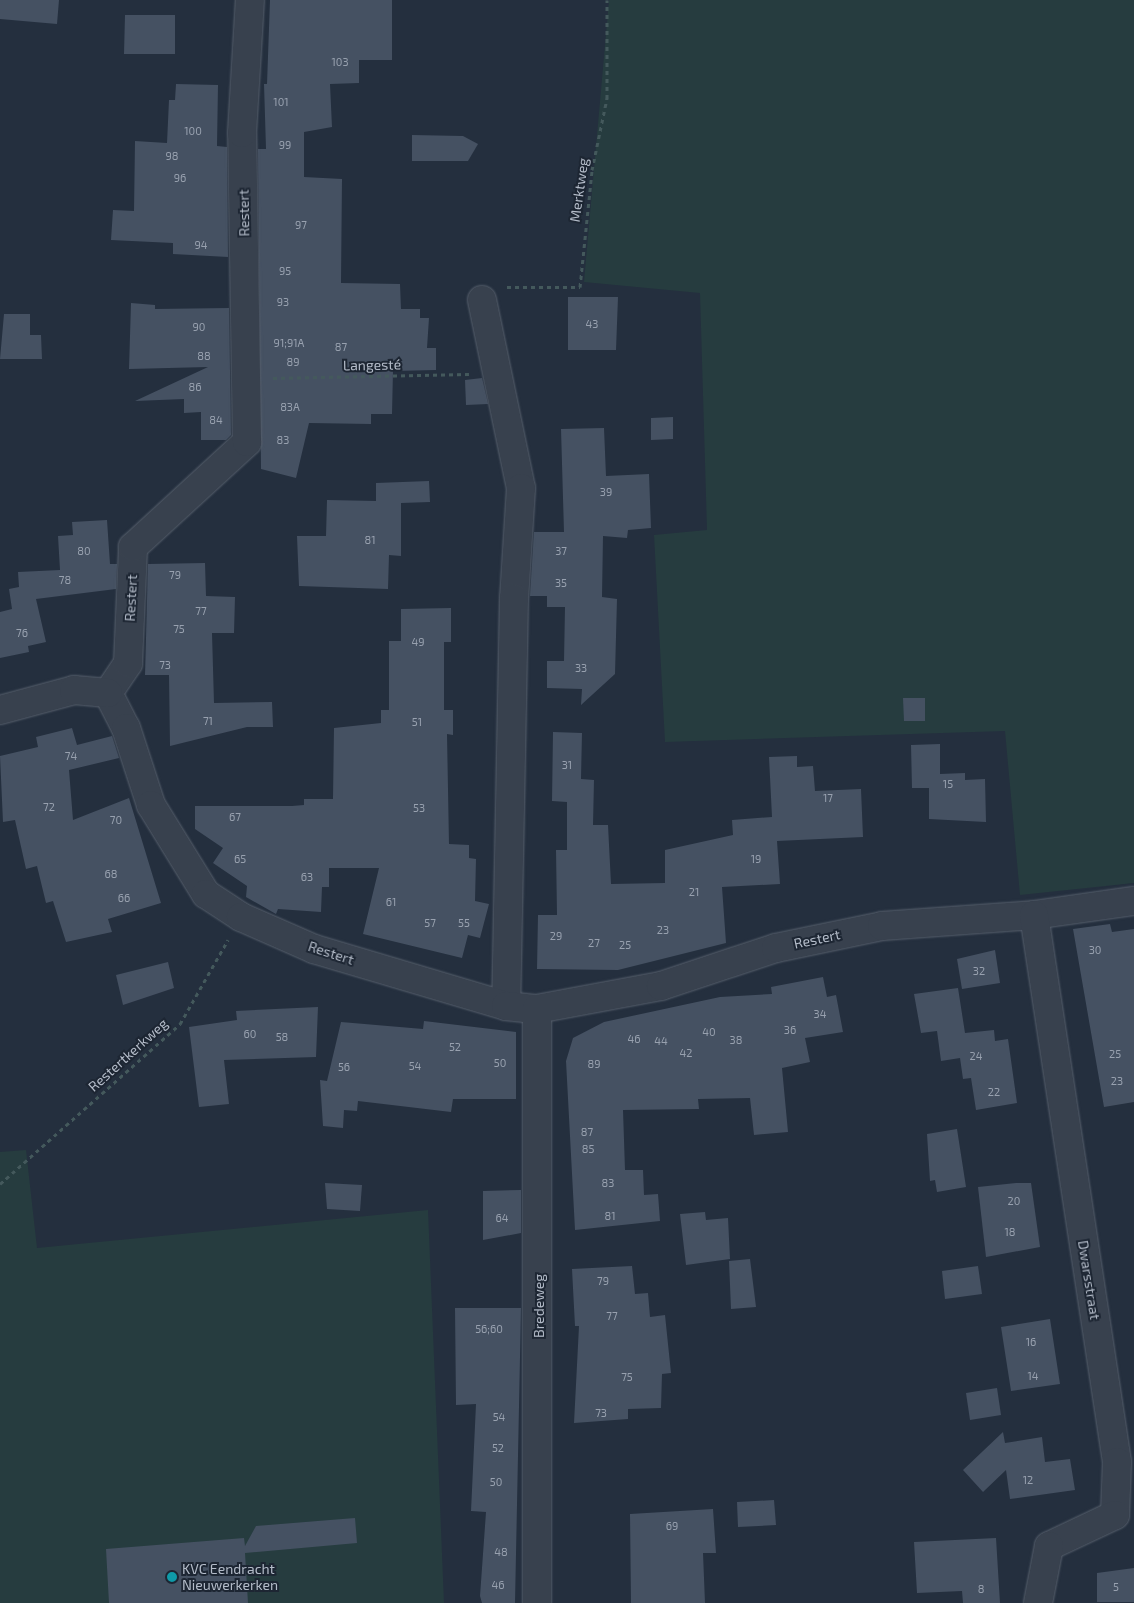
<!DOCTYPE html>
<html>
<head>
<meta charset="utf-8">
<style>
  body { margin:0 }
  #map { position:relative; width:1134px; height:1603px; overflow:hidden; background:#242f3e; font-family:"Exo 2",sans-serif }
  div>[style] { position:absolute }
  [style*='--x'] { left:calc(var(--x)*1px); top:calc(var(--y)*1px); width:calc(var(--w)*1px); rotate:calc(var(--a)*1deg) }
  .green>* { inset:0; background:#263c3f }
  .building>* { inset:0; background:#455162 }
  .path>* { height:3px; margin-top:-1.5px; transform-origin:0; background:repeating-linear-gradient(90deg,#44595c 0 4px,transparent 0 8px) }
  .roads { filter:drop-shadow(0 0 1px #565f6c) drop-shadow(0 0 1px #565f6c) }
  .street>* { height:28px; margin:-14px; padding:0 14px; transform-origin:14px; border-radius:14px; background:#38414e }
  .dots>* { width:14px; height:14px; translate:-50% -50%; box-sizing:border-box; border:2px solid #1d2633; border-radius:50% }
  span { translate:-50% -50%; white-space:nowrap; text-align:center; line-height:1.15; -webkit-text-stroke:4px #1d2633; paint-order:stroke }
  .number-label { font-size:11px; color:#98a1af }
  .number-label span { -webkit-text-stroke-width:0 }
  .street-label { font-size:14px; color:#b4bcc9 }
  .poi-label { font-size:14px; color:#b4bcc9 }
  .left { translate:0 -50%; text-align:left }
</style>
</head>
<body>
<div id="map">
  <div class="green">
    <i style="clip-path:polygon(609px 0,1134px 0,1134px 883px,1020px 895px,1005px 731px,665px 742px,654px 535px,707px 530px,700px 293px,584px 282px)"></i>
    <i style="clip-path:polygon(26px 1150px,37px 1248px,428px 1210px,444px 1603px,0 1603px,0 1152px)"></i>
  </div>
  <div class="building">
    <i style="clip-path:polygon(0 0,59px 0,57px 24px,0 19px)"></i>
    <i style="clip-path:polygon(270px 0,392px 0,392px 60px,359px 60px,359px 83px,330px 84px,332px 127px,304px 132px,304px 177px,342px 179px,341px 283px,400px 284px,401px 309px,420px 309px,420px 318px,429px 318px,427px 348px,436px 348px,436px 370px,393px 371px,392px 414px,371px 414px,371px 424px,309px 423px,296px 478px,261px 469px,258px 149px,266px 149px,264px 84px,267px 84px)"></i>
    <i style="clip-path:polygon(125px 15px,175px 15px,175px 54px,124px 54px)"></i>
    <i style="clip-path:polygon(176px 84px,218px 85px,217px 146px,227px 147px,228px 257px,173px 254px,173px 243px,111px 240px,113px 210px,134px 211px,135px 141px,167px 143px,169px 100px,175px 100px)"></i>
    <i style="clip-path:polygon(412px 135px,463px 136px,478px 144px,468px 161px,412px 161px)"></i>
    <i style="clip-path:polygon(568px 297px,618px 297px,616px 350px,568px 350px)"></i>
    <i style="clip-path:polygon(131px 303px,155px 305px,155px 309px,229px 308px,231px 435px,226px 440px,201px 440px,201px 412px,184px 413px,184px 399px,135px 401px,208px 367px,129px 369px)"></i>
    <i style="clip-path:polygon(4px 314px,30px 314px,30px 335px,41px 335px,42px 359px,0 359px)"></i>
    <i style="clip-path:polygon(482px 378px,488px 404px,466px 405px,465px 380px)"></i>
    <i style="clip-path:polygon(673px 417px,673px 439px,651px 440px,651px 418px)"></i>
    <i style="clip-path:polygon(604px 428px,606px 476px,649px 474px,651px 528px,628px 530px,627px 538px,603px 536px,602px 597px,617px 599px,615px 674px,581px 705px,582px 689px,547px 688px,547px 661px,564px 661px,565px 607px,547px 607px,547px 596px,530px 596px,534px 532px,564px 532px,561px 429px)"></i>
    <i style="clip-path:polygon(429px 481px,430px 502px,401px 503px,401px 556px,389px 555px,388px 589px,299px 586px,297px 536px,326px 536px,327px 500px,376px 501px,376px 483px)"></i>
    <i style="clip-path:polygon(107px 520px,110px 564px,117px 564px,116px 589px,36px 599px,46px 642px,28px 646px,29px 652px,0 658px,0 612px,12px 609px,9px 589px,19px 587px,18px 572px,60px 570px,58px 536px,73px 535px,72px 522px)"></i>
    <i style="clip-path:polygon(205px 563px,206px 596px,235px 597px,234px 633px,212px 633px,214px 703px,272px 702px,273px 727px,247px 727px,170px 746px,169px 675px,145px 675px,148px 564px)"></i>
    <i style="clip-path:polygon(451px 608px,451px 642px,444px 642px,444px 710px,453px 710px,453px 735px,447px 734px,449px 844px,469px 845px,469px 858px,476px 859px,475px 901px,489px 904px,480px 938px,468px 935px,462px 958px,363px 934px,379px 868px,329px 868px,329px 887px,322px 887px,321px 912px,278px 909px,276px 914px,246px 897px,247px 886px,213px 863px,223px 848px,195px 829px,195px 806px,292px 806px,304px 805px,304px 799px,333px 799px,334px 728px,381px 723px,381px 710px,389px 710px,389px 641px,401px 641px,401px 609px)"></i>
    <i style="clip-path:polygon(903px 698px,925px 698px,925px 721px,904px 721px)"></i>
    <i style="clip-path:polygon(72px 728px,77px 745px,112px 736px,119px 758px,69px 770px,73px 820px,129px 798px,161px 903px,108px 919px,112px 932px,66px 942px,53px 901px,46px 903px,37px 866px,26px 869px,15px 820px,3px 822px,0 756px,38px 747px,36px 737px)"></i>
    <i style="clip-path:polygon(553px 732px,582px 733px,581px 779px,594px 780px,593px 825px,608px 825px,611px 884px,665px 883px,665px 850px,733px 835px,732px 820px,772px 817px,769px 757px,797px 756px,797px 767px,813px 766px,815px 791px,861px 789px,863px 837px,777px 841px,780px 884px,722px 887px,726px 943px,618px 970px,537px 969px,538px 915px,557px 915px,556px 850px,567px 850px,567px 802px,552px 801px)"></i>
    <i style="clip-path:polygon(940px 744px,940px 774px,965px 773px,965px 780px,985px 779px,986px 822px,929px 819px,929px 788px,912px 788px,911px 745px)"></i>
    <i style="clip-path:polygon(1110px 924px,1112px 932px,1134px 929px,1134px 1102px,1104px 1107px,1073px 929px)"></i>
    <i style="clip-path:polygon(995px 950px,1000px 983px,962px 989px,957px 959px)"></i>
    <i style="clip-path:polygon(168px 962px,174px 988px,123px 1005px,116px 975px)"></i>
    <i style="clip-path:polygon(823px 977px,827px 997px,836px 995px,843px 1032px,805px 1038px,810px 1062px,782px 1068px,788px 1132px,754px 1135px,750px 1098px,698px 1099px,699px 1109px,623px 1110px,625px 1170px,643px 1170px,644px 1195px,658px 1194px,660px 1221px,575px 1230px,566px 1061px,573px 1038px,604px 1022px,720px 997px,772px 994px,771px 987px)"></i>
    <i style="clip-path:polygon(958px 988px,965px 1033px,994px 1030px,995px 1041px,1008px 1039px,1017px 1103px,976px 1110px,971px 1078px,963px 1079px,960px 1058px,941px 1061px,937px 1031px,921px 1033px,914px 994px)"></i>
    <i style="clip-path:polygon(318px 1007px,316px 1057px,224px 1060px,229px 1104px,199px 1107px,189px 1027px,237px 1020px,236px 1011px)"></i>
    <i style="clip-path:polygon(424px 1021px,516px 1032px,516px 1099px,453px 1099px,451px 1112px,358px 1101px,357px 1111px,344px 1110px,343px 1128px,323px 1126px,320px 1080px,327px 1081px,341px 1022px,423px 1029px)"></i>
    <i style="clip-path:polygon(957px 1129px,966px 1187px,937px 1192px,935px 1180px,930px 1181px,927px 1134px)"></i>
    <i style="clip-path:polygon(325px 1183px,362px 1185px,360px 1211px,327px 1209px)"></i>
    <i style="clip-path:polygon(1016px 1183px,1031px 1183px,1040px 1247px,986px 1257px,978px 1187px)"></i>
    <i style="clip-path:polygon(521px 1190px,521px 1233px,483px 1240px,483px 1191px)"></i>
    <i style="clip-path:polygon(705px 1212px,706px 1220px,728px 1218px,730px 1259px,686px 1265px,680px 1214px)"></i>
    <i style="clip-path:polygon(750px 1259px,756px 1307px,731px 1309px,729px 1261px)"></i>
    <i style="clip-path:polygon(632px 1266px,635px 1294px,648px 1293px,650px 1317px,665px 1315px,671px 1373px,662px 1374px,661px 1408px,628px 1409px,628px 1419px,574px 1423px,579px 1326px,575px 1326px,572px 1269px)"></i>
    <i style="clip-path:polygon(978px 1266px,982px 1294px,945px 1299px,942px 1271px)"></i>
    <i style="clip-path:polygon(455px 1308px,521px 1308px,515px 1603px,482px 1603px,480px 1596px,486px 1512px,471px 1511px,476px 1404px,456px 1405px)"></i>
    <i style="clip-path:polygon(1050px 1319px,1060px 1384px,1011px 1391px,1001px 1327px)"></i>
    <i style="clip-path:polygon(997px 1388px,1001px 1415px,970px 1420px,966px 1393px)"></i>
    <i style="clip-path:polygon(1003px 1432px,1005px 1443px,1042px 1437px,1045px 1462px,1070px 1459px,1075px 1490px,1010px 1499px,1006px 1470px,983px 1492px,963px 1470px)"></i>
    <i style="clip-path:polygon(774px 1500px,776px 1525px,738px 1527px,737px 1502px)"></i>
    <i style="clip-path:polygon(713px 1509px,716px 1553px,703px 1553px,705px 1603px,631px 1603px,630px 1514px)"></i>
    <i style="clip-path:polygon(355px 1518px,357px 1543px,245px 1553px,248px 1603px,109px 1603px,106px 1549px,244px 1538px,245px 1546px,256px 1526px)"></i>
    <i style="clip-path:polygon(996px 1538px,1000px 1603px,963px 1603px,962px 1591px,917px 1593px,914px 1542px)"></i>
    <i style="clip-path:polygon(1134px 1568px,1134px 1602px,1097px 1602px,1097px 1573px)"></i>
  </div>
  <div class="path">
    <i style="--x:507;--y:287;--w:73;--a:0"></i>
    <i style="--x:580;--y:287;--w:118;--a:-84.1"></i>
    <i style="--x:592;--y:170;--w:74;--a:-78.2"></i>
    <i style="--x:607;--y:98;--w:98;--a:-90"></i>
    <i style="--x:273;--y:378;--w:196;--a:-1.2"></i>
    <i style="--x:0;--y:1184;--w:241;--a:-41.6"></i>
    <i style="--x:180;--y:1024;--w:97;--a:-60.3"></i>
  </div>
  <div class="roads">
    <div class="street">
      <i style="--x:482;--y:300;--w:192;--a:78.3"></i>
      <i style="--x:521;--y:488;--w:110;--a:93.6"></i>
      <i style="--x:514;--y:598;--w:408;--a:91.1"></i>
      <i style="--x:108;--y:693;--w:39;--a:63"></i>
      <i style="--x:126;--y:728;--w:81;--a:72"></i>
      <i style="--x:151;--y:805;--w:105;--a:58.3"></i>
      <i style="--x:206;--y:894;--w:42;--a:33.3"></i>
      <i style="--x:241;--y:917;--w:80;--a:23.7"></i>
      <i style="--x:314;--y:949;--w:200;--a:16.5"></i>
      <i style="--x:506;--y:1006;--w:31;--a:6"></i>
      <i style="--x:537;--y:1009;--w:126;--a:-10.5"></i>
      <i style="--x:661;--y:986;--w:121;--a:-18.3"></i>
      <i style="--x:776;--y:948;--w:108;--a:-11.7"></i>
      <i style="--x:882;--y:926;--w:152;--a:-4.1"></i>
      <i style="--x:1034;--y:915;--w:101;--a:-8"></i>
      <i style="--x:108;--y:693;--w:36;--a:-56"></i>
      <i style="--x:128;--y:663;--w:116;--a:-87.5"></i>
      <i style="--x:133;--y:547;--w:155;--a:-42.6"></i>
      <i style="--x:247;--y:442;--w:309;--a:-90.9"></i>
      <i style="--x:242;--y:133;--w:133;--a:-86.6"></i>
      <i style="--x:0;--y:710;--w:77;--a:-15.1"></i>
      <i style="--x:74;--y:690;--w:34;--a:5"></i>
      <i style="--x:1034;--y:915;--w:553;--a:81.37"></i>
      <i style="--x:1117;--y:1462;--w:53;--a:92.2"></i>
      <i style="--x:1115;--y:1515;--w:73;--a:154.8"></i>
      <i style="--x:1049;--y:1546;--w:58;--a:100.9"></i>
      <i style="--x:537;--y:1009;--w:594;--a:90"></i>
    </div>
  </div>
  <div class="dots">
    <i style="left:172px;top:1577px;background:#0f9aa8"></i>
  </div>
  <div class="number-label">
    <span style="left:340px;top:62px">103</span>
    <span style="left:281px;top:102px">101</span>
    <span style="left:193px;top:131px">100</span>
    <span style="left:285px;top:145px">99</span>
    <span style="left:172px;top:156px">98</span>
    <span style="left:180px;top:178px">96</span>
    <span style="left:301px;top:225px">97</span>
    <span style="left:201px;top:245px">94</span>
    <span style="left:285px;top:271px">95</span>
    <span style="left:283px;top:302px">93</span>
    <span style="left:592px;top:324px">43</span>
    <span style="left:199px;top:327px">90</span>
    <span style="left:289px;top:343px">91;91A</span>
    <span style="left:341px;top:347px">87</span>
    <span style="left:204px;top:356px">88</span>
    <span style="left:293px;top:362px">89</span>
    <span style="left:195px;top:387px">86</span>
    <span style="left:290px;top:407px">83A</span>
    <span style="left:216px;top:420px">84</span>
    <span style="left:283px;top:440px">83</span>
    <span style="left:606px;top:492px">39</span>
    <span style="left:370px;top:540px">81</span>
    <span style="left:84px;top:551px">80</span>
    <span style="left:561px;top:551px">37</span>
    <span style="left:175px;top:575px">79</span>
    <span style="left:65px;top:580px">78</span>
    <span style="left:561px;top:583px">35</span>
    <span style="left:201px;top:611px">77</span>
    <span style="left:179px;top:629px">75</span>
    <span style="left:22px;top:633px">76</span>
    <span style="left:418px;top:642px">49</span>
    <span style="left:165px;top:665px">73</span>
    <span style="left:581px;top:668px">33</span>
    <span style="left:208px;top:721px">71</span>
    <span style="left:417px;top:722px">51</span>
    <span style="left:71px;top:756px">74</span>
    <span style="left:567px;top:765px">31</span>
    <span style="left:948px;top:784px">15</span>
    <span style="left:828px;top:798px">17</span>
    <span style="left:49px;top:807px">72</span>
    <span style="left:419px;top:808px">53</span>
    <span style="left:235px;top:817px">67</span>
    <span style="left:116px;top:820px">70</span>
    <span style="left:240px;top:859px">65</span>
    <span style="left:756px;top:859px">19</span>
    <span style="left:111px;top:874px">68</span>
    <span style="left:307px;top:877px">63</span>
    <span style="left:694px;top:892px">21</span>
    <span style="left:124px;top:898px">66</span>
    <span style="left:391px;top:902px">61</span>
    <span style="left:430px;top:923px">57</span>
    <span style="left:464px;top:923px">55</span>
    <span style="left:663px;top:930px">23</span>
    <span style="left:556px;top:936px">29</span>
    <span style="left:594px;top:943px">27</span>
    <span style="left:625px;top:945px">25</span>
    <span style="left:1095px;top:950px">30</span>
    <span style="left:979px;top:971px">32</span>
    <span style="left:820px;top:1014px">34</span>
    <span style="left:790px;top:1030px">36</span>
    <span style="left:709px;top:1032px">40</span>
    <span style="left:250px;top:1034px">60</span>
    <span style="left:282px;top:1037px">58</span>
    <span style="left:634px;top:1039px">46</span>
    <span style="left:736px;top:1040px">38</span>
    <span style="left:661px;top:1041px">44</span>
    <span style="left:455px;top:1047px">52</span>
    <span style="left:686px;top:1053px">42</span>
    <span style="left:1115px;top:1054px">25</span>
    <span style="left:976px;top:1056px">24</span>
    <span style="left:500px;top:1063px">50</span>
    <span style="left:594px;top:1064px">89</span>
    <span style="left:415px;top:1066px">54</span>
    <span style="left:344px;top:1067px">56</span>
    <span style="left:1117px;top:1081px">23</span>
    <span style="left:994px;top:1092px">22</span>
    <span style="left:587px;top:1132px">87</span>
    <span style="left:588px;top:1149px">85</span>
    <span style="left:608px;top:1183px">83</span>
    <span style="left:1014px;top:1201px">20</span>
    <span style="left:610px;top:1216px">81</span>
    <span style="left:502px;top:1218px">64</span>
    <span style="left:1010px;top:1232px">18</span>
    <span style="left:603px;top:1281px">79</span>
    <span style="left:612px;top:1316px">77</span>
    <span style="left:489px;top:1329px">56;60</span>
    <span style="left:1031px;top:1342px">16</span>
    <span style="left:1033px;top:1376px">14</span>
    <span style="left:627px;top:1377px">75</span>
    <span style="left:601px;top:1413px">73</span>
    <span style="left:499px;top:1417px">54</span>
    <span style="left:498px;top:1448px">52</span>
    <span style="left:1028px;top:1480px">12</span>
    <span style="left:496px;top:1482px">50</span>
    <span style="left:672px;top:1526px">69</span>
    <span style="left:501px;top:1552px">48</span>
    <span style="left:498px;top:1585px">46</span>
    <span style="left:1116px;top:1587px">5</span>
    <span style="left:981px;top:1589px">8</span>
  </div>
  <div class="street-label">
    <span style="left:579px;top:190px;rotate:-82deg">Merktweg</span>
    <span style="left:244px;top:213px;rotate:-91deg">Restert</span>
    <span style="left:372px;top:365px;rotate:-1deg">Langesté</span>
    <span style="left:131px;top:598px;rotate:-87deg">Restert</span>
    <span style="left:817px;top:939px;rotate:-12deg">Restert</span>
    <span style="left:331px;top:953px;rotate:18deg">Restert</span>
    <span style="left:128px;top:1055px;rotate:-42deg">Restertkerkweg</span>
    <span style="left:1089px;top:1280px;rotate:81deg">Dwarsstraat</span>
    <span style="left:539px;top:1306px;rotate:-90deg">Bredeweg</span>
  </div>
  <div class="poi-label">
    <span class="left" style="left:182px;top:1577px">KVC Eendracht<br>Nieuwerkerken</span>
  </div>
</div>
</body>
</html>
